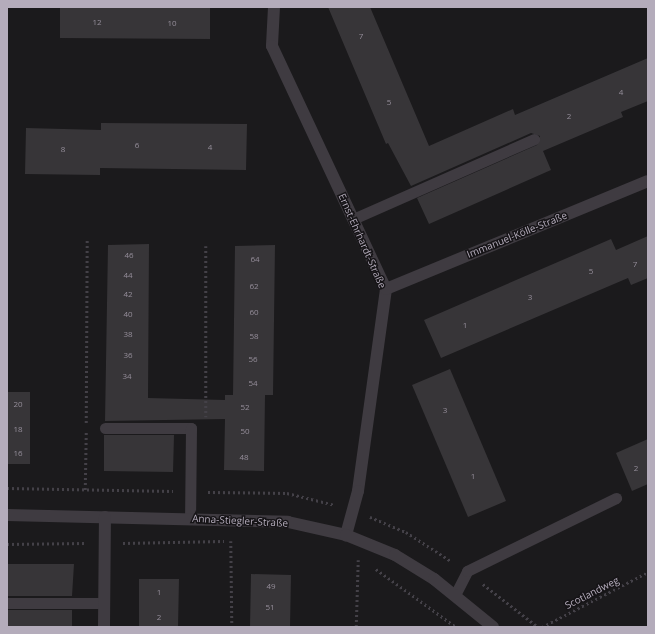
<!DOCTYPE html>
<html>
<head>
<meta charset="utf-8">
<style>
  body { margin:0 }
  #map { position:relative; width:655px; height:634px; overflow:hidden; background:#1b1a1c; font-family:"Open Sans",sans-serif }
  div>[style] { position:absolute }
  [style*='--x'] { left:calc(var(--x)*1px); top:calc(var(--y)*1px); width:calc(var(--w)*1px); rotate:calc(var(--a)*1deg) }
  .building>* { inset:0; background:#373538 }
  .path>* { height:2.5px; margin-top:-1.25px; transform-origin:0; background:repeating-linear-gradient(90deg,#444148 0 2px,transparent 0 5px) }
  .service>* { height:11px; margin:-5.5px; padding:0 5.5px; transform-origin:5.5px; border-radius:5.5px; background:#3f3b41 }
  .minor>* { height:12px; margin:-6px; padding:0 6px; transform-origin:6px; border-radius:6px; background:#3f3b41 }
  span { translate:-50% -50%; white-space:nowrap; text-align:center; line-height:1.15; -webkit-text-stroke:3px #161417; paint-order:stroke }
  .number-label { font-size:8px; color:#958e9a }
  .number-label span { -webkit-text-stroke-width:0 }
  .street-label { font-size:10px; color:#b4acbb }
  .frame { position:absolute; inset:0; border:8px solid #b4acbb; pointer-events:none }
</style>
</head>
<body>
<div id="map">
  <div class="building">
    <i style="clip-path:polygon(60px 7px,210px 7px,210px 39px,60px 38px)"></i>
    <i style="clip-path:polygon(328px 7px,370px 7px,429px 146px,513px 109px,515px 115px,648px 58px,648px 101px,621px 112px,623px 117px,543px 151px,551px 170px,429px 224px,417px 198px,537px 145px,540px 136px,531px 133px,411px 186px,388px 143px,386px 144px)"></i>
    <i style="clip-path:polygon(101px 123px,247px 124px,246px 170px,100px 168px,100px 175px,25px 174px,26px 128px,101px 130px)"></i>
    <i style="clip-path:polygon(648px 236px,648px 278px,631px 285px,628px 278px,441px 358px,424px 320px,611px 239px,616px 250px)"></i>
    <i style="clip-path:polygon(149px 244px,148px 398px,225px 400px,225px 395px,233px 395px,235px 246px,275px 245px,273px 395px,265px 395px,264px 471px,224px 470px,225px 419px,105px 421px,108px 245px)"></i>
    <i style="clip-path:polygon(450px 369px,506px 501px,468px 517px,412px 385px)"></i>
    <i style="clip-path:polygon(7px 392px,30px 392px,30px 464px,7px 464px)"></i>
    <i style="clip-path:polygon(104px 435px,174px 435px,173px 472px,104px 471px)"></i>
    <i style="clip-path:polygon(648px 439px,648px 484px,632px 491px,616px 453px)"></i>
    <i style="clip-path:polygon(7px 564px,74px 564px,72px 596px,7px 596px)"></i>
    <i style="clip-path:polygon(251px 574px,291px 575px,290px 627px,250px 627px)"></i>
    <i style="clip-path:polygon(139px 579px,179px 579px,178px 627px,139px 627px)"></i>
    <i style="clip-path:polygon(7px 610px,72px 610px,72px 627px,7px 627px)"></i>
  </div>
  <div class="path">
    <i style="--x:206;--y:246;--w:171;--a:90"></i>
    <i style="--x:86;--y:423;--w:185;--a:-89.7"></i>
    <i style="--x:7;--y:488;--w:166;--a:1"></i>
    <i style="--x:85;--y:490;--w:60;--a:-89"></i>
    <i style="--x:208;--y:492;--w:79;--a:0.7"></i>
    <i style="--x:287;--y:493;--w:49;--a:14"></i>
    <i style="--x:370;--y:517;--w:39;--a:23"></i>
    <i style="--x:406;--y:532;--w:54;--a:32.8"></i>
    <i style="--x:231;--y:541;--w:86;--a:89.3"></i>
    <i style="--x:123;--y:543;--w:101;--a:-1.1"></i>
    <i style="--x:7;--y:544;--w:79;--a:-0.7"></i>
    <i style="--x:376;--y:569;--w:99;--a:35.9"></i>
    <i style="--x:483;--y:584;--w:70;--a:38"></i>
    <i style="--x:356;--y:627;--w:67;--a:-88.3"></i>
    <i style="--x:542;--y:627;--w:119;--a:-27.4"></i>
  </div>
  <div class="service">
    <i style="--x:353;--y:219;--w:198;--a:-23.8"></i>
    <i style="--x:105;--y:428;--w:86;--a:0"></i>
    <i style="--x:191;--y:428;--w:90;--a:90.6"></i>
    <i style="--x:455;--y:595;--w:27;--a:-63"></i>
    <i style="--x:467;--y:571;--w:166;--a:-26.1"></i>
    <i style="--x:7;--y:603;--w:97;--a:0"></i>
  </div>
  <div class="minor">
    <i style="--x:274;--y:7;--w:39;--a:93"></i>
    <i style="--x:272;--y:46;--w:268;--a:64.9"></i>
    <i style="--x:386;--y:289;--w:204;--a:97.9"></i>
    <i style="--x:358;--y:491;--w:46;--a:105.3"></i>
    <i style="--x:386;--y:289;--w:283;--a:-22.4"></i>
    <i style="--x:7;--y:515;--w:281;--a:1.4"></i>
    <i style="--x:288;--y:522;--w:59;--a:12.6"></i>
    <i style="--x:346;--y:535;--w:53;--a:22.2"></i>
    <i style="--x:395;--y:555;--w:46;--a:31.6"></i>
    <i style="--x:434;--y:579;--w:76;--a:39.1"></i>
    <i style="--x:104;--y:627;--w:110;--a:-89.5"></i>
  </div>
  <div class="number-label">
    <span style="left:97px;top:22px">12</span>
    <span style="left:172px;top:23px">10</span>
    <span style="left:361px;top:36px">7</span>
    <span style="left:621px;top:92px">4</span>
    <span style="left:389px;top:102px">5</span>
    <span style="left:569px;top:116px">2</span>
    <span style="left:137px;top:145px">6</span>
    <span style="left:210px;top:147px">4</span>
    <span style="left:63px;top:149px">8</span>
    <span style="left:129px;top:255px">46</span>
    <span style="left:255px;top:259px">64</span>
    <span style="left:635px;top:264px">7</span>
    <span style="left:591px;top:271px">5</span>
    <span style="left:128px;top:275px">44</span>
    <span style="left:254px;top:286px">62</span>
    <span style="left:128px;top:294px">42</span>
    <span style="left:530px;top:297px">3</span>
    <span style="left:254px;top:312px">60</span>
    <span style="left:128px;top:314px">40</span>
    <span style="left:465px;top:325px">1</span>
    <span style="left:128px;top:334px">38</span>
    <span style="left:254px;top:336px">58</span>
    <span style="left:128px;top:355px">36</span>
    <span style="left:253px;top:359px">56</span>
    <span style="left:127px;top:376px">34</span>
    <span style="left:253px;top:383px">54</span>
    <span style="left:18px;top:404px">20</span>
    <span style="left:245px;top:407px">52</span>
    <span style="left:445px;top:410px">3</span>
    <span style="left:18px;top:429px">18</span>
    <span style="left:245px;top:431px">50</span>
    <span style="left:18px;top:453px">16</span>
    <span style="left:244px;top:457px">48</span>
    <span style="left:636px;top:468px">2</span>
    <span style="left:473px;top:476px">1</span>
    <span style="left:271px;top:586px">49</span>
    <span style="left:159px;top:592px">1</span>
    <span style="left:270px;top:607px">51</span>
    <span style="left:159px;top:617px">2</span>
  </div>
  <div class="street-label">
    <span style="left:517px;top:235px;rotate:-22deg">Immanuel-Kölle-Straße</span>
    <span style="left:362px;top:241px;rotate:66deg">Ernst-Ehrhardt-Straße</span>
    <span style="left:240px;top:521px;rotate:3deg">Anna-Stiegler-Straße</span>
    <span style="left:592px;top:593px;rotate:-27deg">Scotlandweg</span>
  </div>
  <div class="frame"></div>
</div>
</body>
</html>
